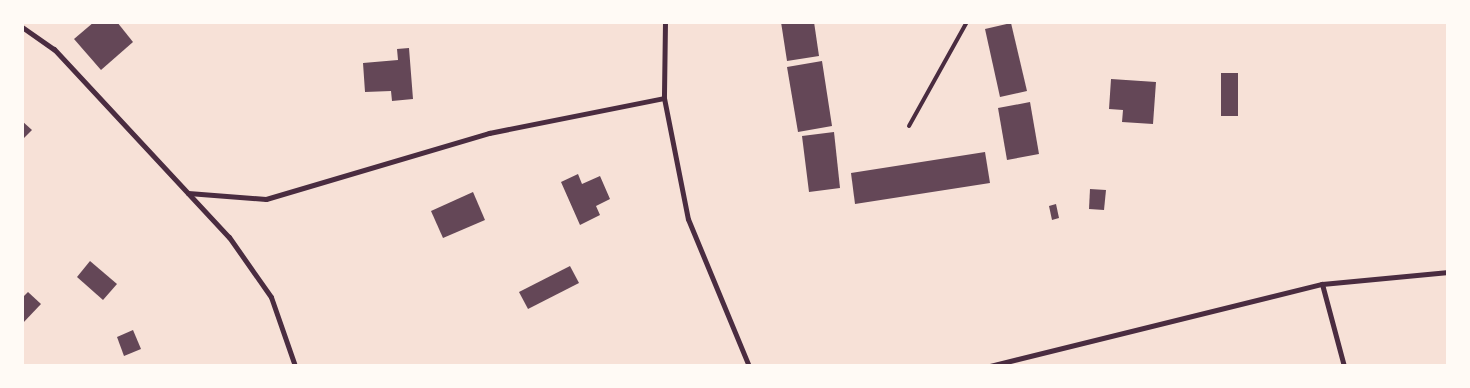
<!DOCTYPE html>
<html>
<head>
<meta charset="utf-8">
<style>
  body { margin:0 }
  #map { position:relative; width:1470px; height:388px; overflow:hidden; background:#f7e1d7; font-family:Mulish,sans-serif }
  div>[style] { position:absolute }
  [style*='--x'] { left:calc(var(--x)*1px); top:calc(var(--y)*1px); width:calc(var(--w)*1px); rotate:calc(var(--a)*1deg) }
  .building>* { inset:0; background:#644757 }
  .service>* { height:4px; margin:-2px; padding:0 2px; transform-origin:2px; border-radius:2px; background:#4a2c40 }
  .minor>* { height:5px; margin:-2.5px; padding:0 2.5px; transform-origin:2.5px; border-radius:2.5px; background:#4a2c40 }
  span { translate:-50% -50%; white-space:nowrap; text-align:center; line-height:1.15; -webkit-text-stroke:4.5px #fffaf5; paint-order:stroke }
  .frame { position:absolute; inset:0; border:24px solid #fffaf5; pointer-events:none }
</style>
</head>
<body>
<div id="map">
  <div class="building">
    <i style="clip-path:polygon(94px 22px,117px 22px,133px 42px,101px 70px,74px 39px)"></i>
    <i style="clip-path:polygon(781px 22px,814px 22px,819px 56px,787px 61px)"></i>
    <i style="clip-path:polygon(1011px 23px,1027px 91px,1000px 97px,985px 29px)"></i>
    <i style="clip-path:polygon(409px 48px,413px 99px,392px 101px,391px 91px,365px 92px,363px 63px,398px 60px,397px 49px)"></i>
    <i style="clip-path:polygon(822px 61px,832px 126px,798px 132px,787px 67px)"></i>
    <i style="clip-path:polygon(1221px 73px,1238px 73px,1238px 116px,1221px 116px)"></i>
    <i style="clip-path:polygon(1111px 79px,1156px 82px,1153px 124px,1122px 122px,1123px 110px,1109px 109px)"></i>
    <i style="clip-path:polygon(1030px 102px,1039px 154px,1007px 160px,998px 108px)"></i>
    <i style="clip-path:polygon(22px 121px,32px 130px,22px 140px)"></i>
    <i style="clip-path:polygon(834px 132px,840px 188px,809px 192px,802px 136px)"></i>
    <i style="clip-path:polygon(985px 152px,990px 183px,855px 204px,851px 173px)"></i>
    <i style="clip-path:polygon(578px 174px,582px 184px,600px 176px,610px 199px,596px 206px,600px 215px,580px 225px,561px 182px)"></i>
    <i style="clip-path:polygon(1090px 189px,1106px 190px,1104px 210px,1089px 209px)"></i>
    <i style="clip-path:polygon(473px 192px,485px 220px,443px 238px,431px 211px)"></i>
    <i style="clip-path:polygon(1056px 204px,1059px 218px,1052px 220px,1049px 206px)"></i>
    <i style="clip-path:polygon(90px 261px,117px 284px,103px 300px,77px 277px)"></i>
    <i style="clip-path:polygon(570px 266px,579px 283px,528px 309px,519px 292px)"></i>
    <i style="clip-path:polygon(28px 292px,41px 304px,22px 324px,22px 298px)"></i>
    <i style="clip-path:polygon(133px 330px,141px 349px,124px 356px,117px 337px)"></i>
  </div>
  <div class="service">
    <i style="--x:909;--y:126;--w:119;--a:-60.9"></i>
  </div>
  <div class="minor">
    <i style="--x:665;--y:22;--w:76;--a:90.8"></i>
    <i style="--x:664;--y:98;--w:123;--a:78.8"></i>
    <i style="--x:688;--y:219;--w:159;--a:67.5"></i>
    <i style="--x:22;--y:27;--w:39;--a:35"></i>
    <i style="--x:54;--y:49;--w:257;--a:47.1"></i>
    <i style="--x:229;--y:237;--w:73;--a:55"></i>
    <i style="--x:271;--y:297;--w:73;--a:70.8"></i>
    <i style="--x:188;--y:193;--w:78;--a:4.4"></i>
    <i style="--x:266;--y:199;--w:233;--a:-16.5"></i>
    <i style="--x:489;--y:133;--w:178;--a:-11.3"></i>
    <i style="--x:1322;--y:284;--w:85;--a:75"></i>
    <i style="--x:990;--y:366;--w:342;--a:-13.9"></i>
    <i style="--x:1322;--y:284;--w:127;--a:-5.4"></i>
  </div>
  <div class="frame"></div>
</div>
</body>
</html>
